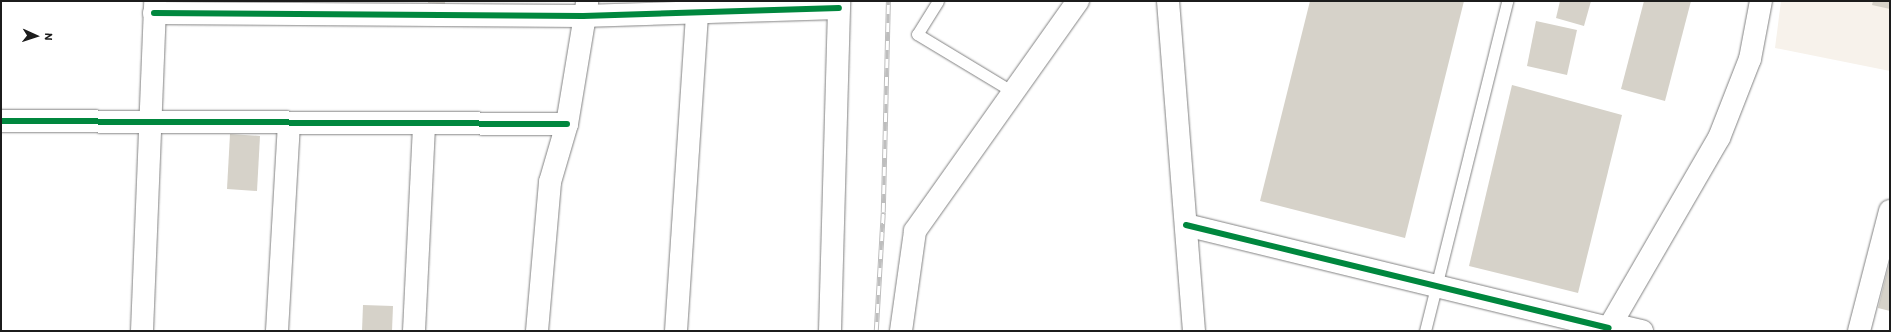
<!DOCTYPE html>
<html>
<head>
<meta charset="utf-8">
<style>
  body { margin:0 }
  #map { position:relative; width:1891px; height:332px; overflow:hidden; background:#fff; font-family:Itim,sans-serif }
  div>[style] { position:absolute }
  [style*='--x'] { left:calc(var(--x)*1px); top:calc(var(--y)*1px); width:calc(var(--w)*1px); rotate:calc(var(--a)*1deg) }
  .built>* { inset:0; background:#f7f2eb }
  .building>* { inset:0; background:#d6d2c9 }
  .roads { filter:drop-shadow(0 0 1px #828282) drop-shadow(0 0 1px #828282) }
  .lane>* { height:11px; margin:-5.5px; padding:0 5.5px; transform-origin:5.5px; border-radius:5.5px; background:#fff }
  .street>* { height:22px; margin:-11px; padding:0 11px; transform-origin:11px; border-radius:11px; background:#fff }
  .secondary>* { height:22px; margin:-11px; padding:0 11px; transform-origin:11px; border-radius:11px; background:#fff }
  .rail>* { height:4.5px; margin-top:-2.25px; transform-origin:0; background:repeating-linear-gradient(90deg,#fff 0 9px,#bebebe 0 18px); box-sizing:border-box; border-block:1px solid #bebebe }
  .cycleway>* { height:6px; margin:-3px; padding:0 3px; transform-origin:3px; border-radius:3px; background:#00873e }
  span { translate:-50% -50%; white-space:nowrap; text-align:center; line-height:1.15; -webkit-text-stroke:3px #fff; paint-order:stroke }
  .frame { position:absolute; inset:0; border:2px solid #1c1c1c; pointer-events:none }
  .north { position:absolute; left:16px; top:16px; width:40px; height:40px; -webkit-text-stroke:3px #fff; paint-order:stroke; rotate:93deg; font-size:11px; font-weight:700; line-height:16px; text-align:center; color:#1c1c1c }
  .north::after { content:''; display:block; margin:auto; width:14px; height:18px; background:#1c1c1c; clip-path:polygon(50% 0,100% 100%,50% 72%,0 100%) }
</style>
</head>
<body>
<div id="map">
  <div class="built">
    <i style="clip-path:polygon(1781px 1px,1890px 1px,1890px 71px,1775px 48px)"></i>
  </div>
  <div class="building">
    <i style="clip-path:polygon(428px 1px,445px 1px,445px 4px,428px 3px)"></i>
    <i style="clip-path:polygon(1310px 1px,1464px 1px,1405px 238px,1260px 201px)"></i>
    <i style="clip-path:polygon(1560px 1px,1591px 1px,1584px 26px,1556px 18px)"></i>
    <i style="clip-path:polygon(1644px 1px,1691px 1px,1665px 101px,1621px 89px)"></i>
    <i style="clip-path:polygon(1873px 1px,1890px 1px,1890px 9px,1872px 5px)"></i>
    <i style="clip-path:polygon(1536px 21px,1577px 30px,1567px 75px,1527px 66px)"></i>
    <i style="clip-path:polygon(1512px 85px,1622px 115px,1578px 293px,1469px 266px)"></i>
    <i style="clip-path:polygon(230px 134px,260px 136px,257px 191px,227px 189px)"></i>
    <i style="clip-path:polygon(1889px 264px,1890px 265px,1890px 311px,1878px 308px)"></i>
    <i style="clip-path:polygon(363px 305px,393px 306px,392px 331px,362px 331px)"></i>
  </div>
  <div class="roads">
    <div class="lane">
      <i style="--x:938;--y:1;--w:39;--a:122"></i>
      <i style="--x:917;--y:34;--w:112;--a:31.1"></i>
      <i style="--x:1425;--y:331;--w:340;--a:-76"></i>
    </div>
    <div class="street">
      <i style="--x:1168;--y:1;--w:331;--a:85.5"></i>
      <i style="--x:154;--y:13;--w:429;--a:0.4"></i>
      <i style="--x:583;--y:16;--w:256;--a:-1.8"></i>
      <i style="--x:1;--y:121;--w:566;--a:0.3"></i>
      <i style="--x:1186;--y:225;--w:435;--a:13.7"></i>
      <i style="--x:1611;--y:324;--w:32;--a:13"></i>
      <i style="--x:142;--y:331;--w:330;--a:-87.7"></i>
      <i style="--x:277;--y:331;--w:207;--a:-86.7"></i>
      <i style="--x:414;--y:331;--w:207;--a:-87.2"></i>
      <i style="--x:537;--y:331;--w:150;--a:-85"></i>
      <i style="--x:550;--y:182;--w:60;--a:-73.7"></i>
      <i style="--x:567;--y:124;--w:123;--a:-80.6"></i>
      <i style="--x:676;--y:331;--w:319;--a:-86.2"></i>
      <i style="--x:830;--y:331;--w:330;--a:-88.4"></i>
      <i style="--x:901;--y:331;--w:101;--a:-82"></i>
      <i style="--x:915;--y:231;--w:282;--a:-54.7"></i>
      <i style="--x:1859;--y:331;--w:124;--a:-75.5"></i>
    </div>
    <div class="secondary">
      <i style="--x:1607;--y:331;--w:223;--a:-59.9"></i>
      <i style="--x:1719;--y:138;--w:85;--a:-68.6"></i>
      <i style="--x:1750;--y:59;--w:59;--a:-79.3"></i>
    </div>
  </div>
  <div class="rail">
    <i style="--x:876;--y:331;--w:119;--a:-86.6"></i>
    <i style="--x:883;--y:212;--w:211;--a:-88.6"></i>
  </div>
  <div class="cycleway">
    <i style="--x:154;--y:13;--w:429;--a:0.4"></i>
    <i style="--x:583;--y:16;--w:256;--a:-1.8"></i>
    <i style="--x:1;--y:121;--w:566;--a:0.3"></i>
    <i style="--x:1186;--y:225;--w:435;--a:13.7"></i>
  </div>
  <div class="frame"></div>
  <div class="north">N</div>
</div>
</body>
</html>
